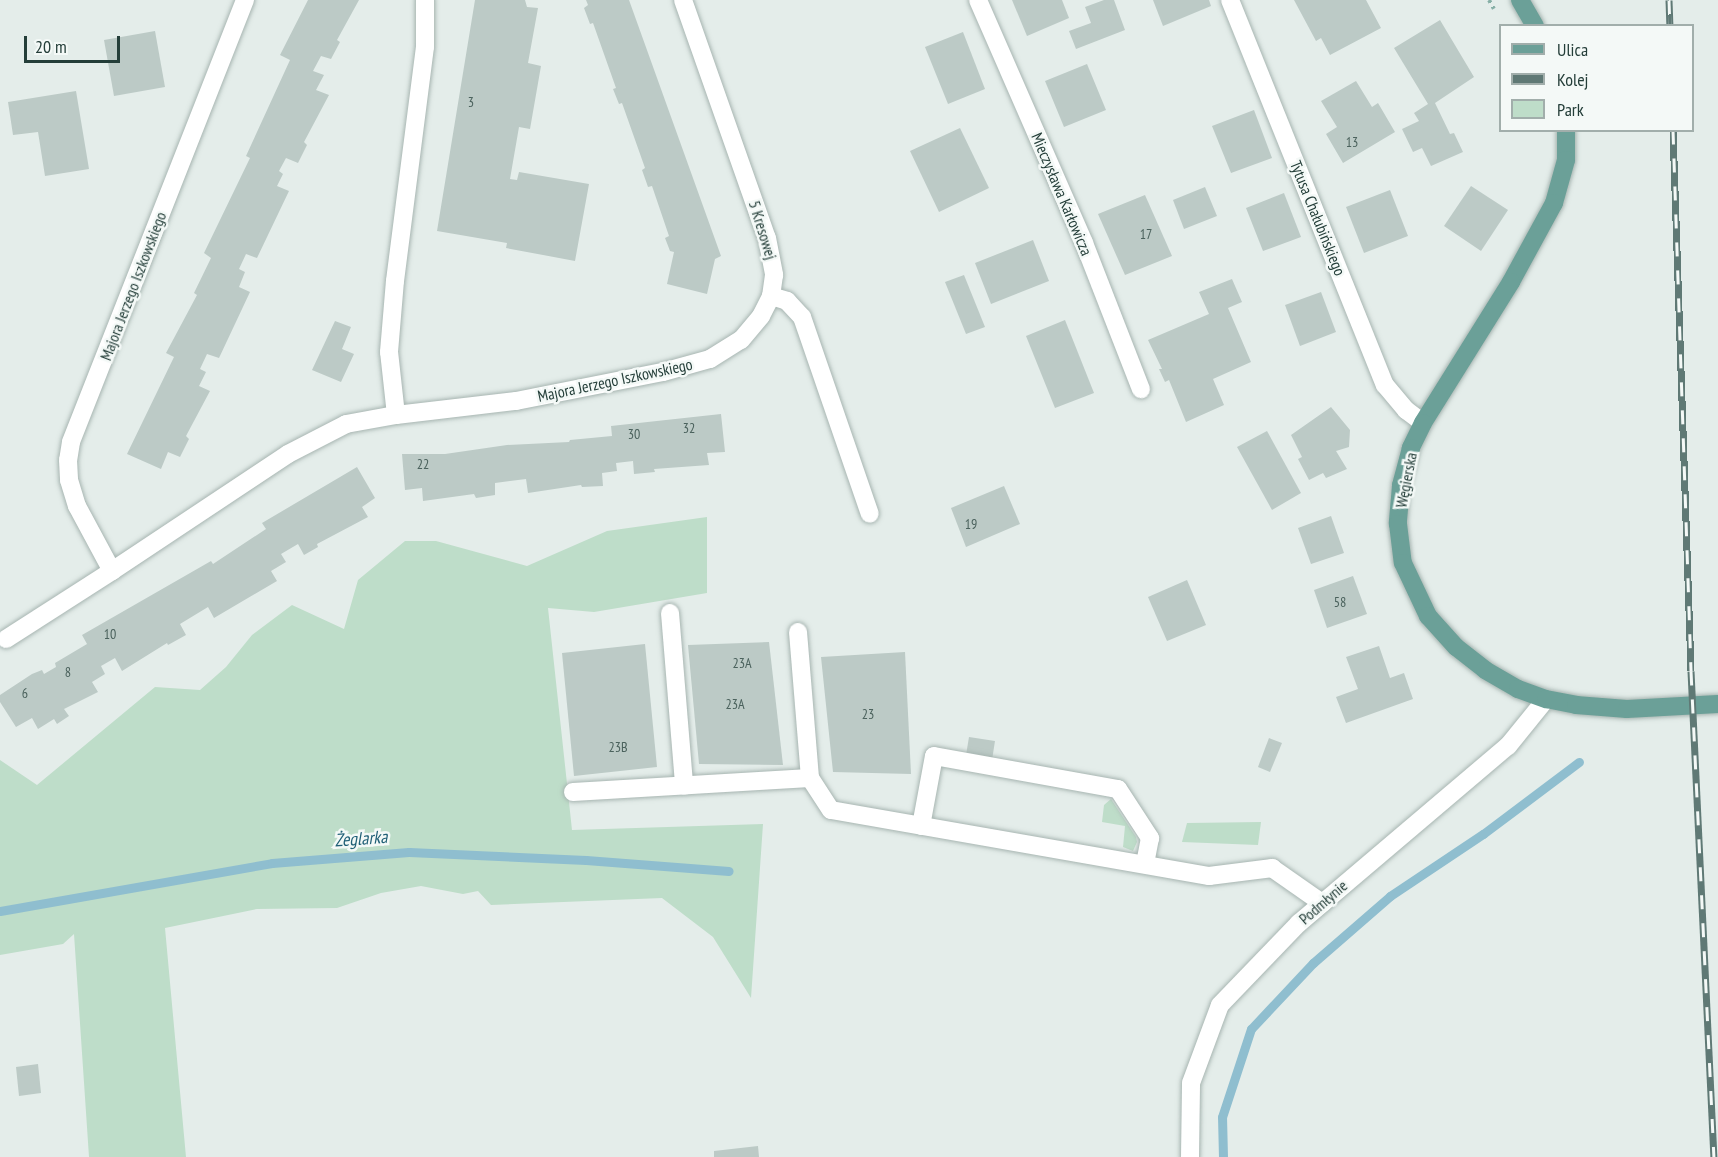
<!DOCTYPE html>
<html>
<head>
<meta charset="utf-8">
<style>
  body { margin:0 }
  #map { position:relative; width:1718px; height:1157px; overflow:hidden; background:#e4edea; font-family:"PT Sans Narrow",sans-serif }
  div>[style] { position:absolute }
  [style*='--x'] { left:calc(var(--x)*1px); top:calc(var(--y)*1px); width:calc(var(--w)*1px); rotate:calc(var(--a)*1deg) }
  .green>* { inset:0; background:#beddc9 }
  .stream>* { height:9px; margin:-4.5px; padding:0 4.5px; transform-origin:4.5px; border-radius:4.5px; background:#8fbecf }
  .building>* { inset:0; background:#bccac6 }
  .path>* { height:4px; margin-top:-2px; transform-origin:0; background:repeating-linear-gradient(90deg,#86afa6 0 3px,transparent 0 7.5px) }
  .roads { filter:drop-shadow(0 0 2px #a7b5b1) drop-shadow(0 0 2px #a7b5b1) }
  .minor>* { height:18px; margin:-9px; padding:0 9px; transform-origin:9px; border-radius:9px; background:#fff }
  .major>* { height:18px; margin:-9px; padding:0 9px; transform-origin:9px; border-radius:9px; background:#6ba098 }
  .rail>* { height:7px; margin-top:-3.5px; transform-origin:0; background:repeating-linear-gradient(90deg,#f4f9f7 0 14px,#5f7975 0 28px); box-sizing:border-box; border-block:2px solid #5f7975 }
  span { translate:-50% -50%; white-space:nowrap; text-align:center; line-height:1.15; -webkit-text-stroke:5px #f4f9f7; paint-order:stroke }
  .number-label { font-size:14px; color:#4a615c }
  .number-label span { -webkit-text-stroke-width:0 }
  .street-label { font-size:16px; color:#243e39 }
  .water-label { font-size:18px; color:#216077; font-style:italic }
  .legend { position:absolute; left:1499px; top:24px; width:195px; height:108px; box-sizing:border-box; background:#f4f9f7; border:2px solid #a1aeab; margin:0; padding:8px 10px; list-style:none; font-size:18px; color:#243e39 }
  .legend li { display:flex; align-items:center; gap:12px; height:30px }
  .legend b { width:30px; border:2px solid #a1aeab }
  .scale { position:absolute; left:24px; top:36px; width:96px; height:27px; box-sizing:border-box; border:3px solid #243e39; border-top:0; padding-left:8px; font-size:18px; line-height:21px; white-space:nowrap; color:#243e39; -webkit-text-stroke:4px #f4f9f7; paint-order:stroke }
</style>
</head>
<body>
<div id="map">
  <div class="green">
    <i style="clip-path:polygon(707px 517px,707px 593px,594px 612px,548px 608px,572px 830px,763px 824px,751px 998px,713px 937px,662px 898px,491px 905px,478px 891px,463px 894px,421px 886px,381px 893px,337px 908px,257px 909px,165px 928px,186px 1157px,89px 1157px,74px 934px,63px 944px,0 955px,0 760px,37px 785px,155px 687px,200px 690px,226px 667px,252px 635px,292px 605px,344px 629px,358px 580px,405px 541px,436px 541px,527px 566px,607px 531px)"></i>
    <i style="clip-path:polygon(1111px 799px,1136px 837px,1137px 842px,1133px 851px,1123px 847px,1125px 826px,1102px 822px,1104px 805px)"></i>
    <i style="clip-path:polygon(1261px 822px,1258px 845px,1182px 842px,1187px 823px)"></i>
  </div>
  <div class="stream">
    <i style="--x:0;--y:911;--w:276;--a:-10"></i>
    <i style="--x:272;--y:863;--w:137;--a:-4.6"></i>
    <i style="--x:409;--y:852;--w:177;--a:2.6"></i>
    <i style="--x:586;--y:860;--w:143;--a:4.4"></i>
    <i style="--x:1223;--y:1157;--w:40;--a:-91.4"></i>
    <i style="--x:1222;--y:1117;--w:93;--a:-71.8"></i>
    <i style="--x:1251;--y:1029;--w:91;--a:-46.8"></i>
    <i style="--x:1313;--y:963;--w:102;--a:-41"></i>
    <i style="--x:1390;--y:896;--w:112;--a:-33.7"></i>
    <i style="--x:1483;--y:834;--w:120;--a:-36.9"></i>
  </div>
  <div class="building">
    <i style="clip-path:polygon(308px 0,359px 0,337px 40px,340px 42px,331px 59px,321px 56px,313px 71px,324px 75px,316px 90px,329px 95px,304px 142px,307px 145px,298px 163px,286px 158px,279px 171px,283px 174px,277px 186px,289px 191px,257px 258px,246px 254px,239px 269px,245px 272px,239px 287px,250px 292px,219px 358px,207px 354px,200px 369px,206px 372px,199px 386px,210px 391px,186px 436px,189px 439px,180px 457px,168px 452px,161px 469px,127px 454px,174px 357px,166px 353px,197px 295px,194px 293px,211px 258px,204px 253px,250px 158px,246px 156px,290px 60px,280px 55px)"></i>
    <i style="clip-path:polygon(475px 0,525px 0,527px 7px,538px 8px,528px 63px,541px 66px,530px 129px,519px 127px,510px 179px,517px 180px,519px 172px,589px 184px,575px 261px,506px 248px,507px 243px,437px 231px)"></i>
    <i style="clip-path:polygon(586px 0,629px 0,721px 256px,715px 259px,707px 294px,667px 284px,674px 252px,670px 251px,665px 238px,669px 236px,652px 186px,648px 187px,642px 170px,645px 168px,622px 103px,619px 104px,613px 89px,616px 88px,593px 23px,590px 24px,584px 8px,588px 5px)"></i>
    <i style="clip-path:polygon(1012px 0,1062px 0,1069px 18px,1027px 36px)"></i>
    <i style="clip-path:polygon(1104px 0,1114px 0,1125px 30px,1076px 49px,1069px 31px,1091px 23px,1085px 7px)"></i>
    <i style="clip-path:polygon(1153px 0,1209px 0,1211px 6px,1163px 26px)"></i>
    <i style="clip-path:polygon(1294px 0,1366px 0,1381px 28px,1330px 55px,1321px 38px,1316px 41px)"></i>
    <i style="clip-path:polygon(1440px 20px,1474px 77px,1435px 103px,1450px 134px,1454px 133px,1463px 152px,1431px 166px,1422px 148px,1413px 152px,1402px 129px,1419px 121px,1414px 113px,1428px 104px,1394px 48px)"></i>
    <i style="clip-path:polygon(155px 31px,165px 87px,114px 96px,104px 40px)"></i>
    <i style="clip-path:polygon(963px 32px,985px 89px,948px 104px,925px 47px)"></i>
    <i style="clip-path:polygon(1087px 64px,1106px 110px,1064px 127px,1045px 81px)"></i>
    <i style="clip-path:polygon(1356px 81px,1372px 107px,1378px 103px,1395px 132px,1343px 163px,1326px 134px,1337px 127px,1321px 101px)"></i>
    <i style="clip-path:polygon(76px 91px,89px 169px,45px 176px,38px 132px,13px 135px,8px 102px)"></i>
    <i style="clip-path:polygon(1254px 110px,1272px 158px,1231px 173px,1212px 126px)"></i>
    <i style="clip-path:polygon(960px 128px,989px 188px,939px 212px,910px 151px)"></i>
    <i style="clip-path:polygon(1471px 186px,1508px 210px,1481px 251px,1444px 226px)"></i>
    <i style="clip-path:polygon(1205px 187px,1217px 216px,1184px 229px,1173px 200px)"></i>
    <i style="clip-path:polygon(1390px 190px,1408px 236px,1364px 253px,1346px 207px)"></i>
    <i style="clip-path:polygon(1284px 193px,1301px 237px,1263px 251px,1246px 208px)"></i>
    <i style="clip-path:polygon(1145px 195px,1172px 256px,1125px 275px,1098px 214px)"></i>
    <i style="clip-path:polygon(1033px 240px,1049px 281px,991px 304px,975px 263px)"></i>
    <i style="clip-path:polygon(964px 275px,985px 327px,966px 334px,945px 282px)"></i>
    <i style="clip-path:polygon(1232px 279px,1242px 302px,1228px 308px,1251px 362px,1213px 379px,1224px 405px,1186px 422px,1169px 380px,1165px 382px,1159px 369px,1162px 369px,1148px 340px,1209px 314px,1199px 292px)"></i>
    <i style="clip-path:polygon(1321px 292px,1336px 332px,1300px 346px,1285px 305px)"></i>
    <i style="clip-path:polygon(1065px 320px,1094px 393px,1055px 408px,1026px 336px)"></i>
    <i style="clip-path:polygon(335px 321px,351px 327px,342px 349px,354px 354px,341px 382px,312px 370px)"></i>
    <i style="clip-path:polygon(1331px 407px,1350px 430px,1349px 447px,1336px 451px,1347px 469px,1326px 478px,1323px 473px,1309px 480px,1298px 459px,1302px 457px,1291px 435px)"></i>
    <i style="clip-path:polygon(721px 414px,725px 452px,707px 453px,709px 465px,654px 469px,655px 472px,634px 474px,633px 461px,616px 463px,617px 471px,602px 473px,603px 486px,582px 487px,581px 485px,528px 493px,526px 479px,495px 483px,495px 495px,476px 498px,474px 494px,423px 501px,422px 488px,405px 490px,402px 454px,445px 454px,507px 445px,569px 442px,570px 440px,612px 436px,611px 426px)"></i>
    <i style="clip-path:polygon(1267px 431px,1301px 493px,1272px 510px,1237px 447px)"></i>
    <i style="clip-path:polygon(357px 467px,375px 498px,362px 507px,368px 517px,317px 544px,318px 547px,304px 555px,298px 544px,281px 554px,286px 562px,271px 571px,277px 581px,214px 618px,208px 607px,180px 624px,186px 635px,168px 645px,167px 643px,122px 671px,115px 658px,101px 666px,105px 674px,92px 682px,98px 692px,64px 709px,69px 716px,57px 724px,54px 719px,38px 729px,32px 718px,16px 727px,0 702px,0 695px,32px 674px,42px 670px,44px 674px,56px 667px,55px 663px,87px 644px,82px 635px,211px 561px,213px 564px,266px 529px,262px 523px)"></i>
    <i style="clip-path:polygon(1004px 486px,1020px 524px,966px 547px,951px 508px)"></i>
    <i style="clip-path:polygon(1331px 516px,1344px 553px,1311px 564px,1298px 528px)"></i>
    <i style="clip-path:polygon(1353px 576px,1367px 614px,1327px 628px,1314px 590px)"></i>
    <i style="clip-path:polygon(1187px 580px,1206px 625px,1167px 641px,1148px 597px)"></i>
    <i style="clip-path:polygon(769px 642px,783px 765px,699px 764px,688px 645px)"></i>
    <i style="clip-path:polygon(645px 644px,657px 767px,574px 776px,562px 653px)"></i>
    <i style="clip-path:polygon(1379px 646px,1390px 678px,1404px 673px,1413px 699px,1346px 723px,1336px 697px,1358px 689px,1346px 657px)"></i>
    <i style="clip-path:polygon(905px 652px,911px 774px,833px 772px,821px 657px)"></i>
    <i style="clip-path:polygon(969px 737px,995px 741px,992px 760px,966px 755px)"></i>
    <i style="clip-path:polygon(1269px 738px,1282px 743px,1270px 772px,1258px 767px)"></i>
    <i style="clip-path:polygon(38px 1064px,41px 1093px,19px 1096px,16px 1067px)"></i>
    <i style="clip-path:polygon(758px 1146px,759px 1157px,714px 1157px,714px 1151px)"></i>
  </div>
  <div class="path">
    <i style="--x:1489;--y:0;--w:10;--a:61"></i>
  </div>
  <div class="roads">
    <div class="minor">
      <i style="--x:245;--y:0;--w:475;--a:111.5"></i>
      <i style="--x:71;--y:442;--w:18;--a:99"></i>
      <i style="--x:68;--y:460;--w:20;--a:87"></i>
      <i style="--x:69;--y:480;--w:27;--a:73"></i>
      <i style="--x:77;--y:506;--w:74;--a:61.7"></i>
      <i style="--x:112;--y:571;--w:211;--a:-33.6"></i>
      <i style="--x:288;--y:454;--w:65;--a:-27.3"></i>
      <i style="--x:346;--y:424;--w:51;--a:-10.2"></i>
      <i style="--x:396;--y:415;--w:121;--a:-6.7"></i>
      <i style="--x:516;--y:401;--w:150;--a:-11.2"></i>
      <i style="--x:663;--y:372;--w:49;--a:-15.5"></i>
      <i style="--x:710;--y:359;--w:36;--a:-32"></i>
      <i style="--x:741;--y:340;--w:31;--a:-50"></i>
      <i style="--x:761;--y:316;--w:22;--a:-63"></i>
      <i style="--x:683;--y:0;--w:252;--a:70.6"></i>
      <i style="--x:767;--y:238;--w:38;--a:79"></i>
      <i style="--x:774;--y:275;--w:21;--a:98"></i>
      <i style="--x:771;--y:296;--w:17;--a:17"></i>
      <i style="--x:787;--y:301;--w:22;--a:47"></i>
      <i style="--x:802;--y:317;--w:208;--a:71"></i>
      <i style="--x:978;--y:0;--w:265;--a:66.4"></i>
      <i style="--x:1084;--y:243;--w:157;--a:68.7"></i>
      <i style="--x:1230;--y:0;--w:415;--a:68.1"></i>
      <i style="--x:1385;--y:385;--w:33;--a:50"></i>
      <i style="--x:1406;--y:410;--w:21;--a:37"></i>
      <i style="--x:396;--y:415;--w:63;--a:-96.3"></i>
      <i style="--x:389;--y:352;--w:71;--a:-85.2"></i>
      <i style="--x:395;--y:281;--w:236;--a:-82.7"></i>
      <i style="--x:425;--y:47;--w:47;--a:-90"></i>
      <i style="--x:670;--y:613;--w:173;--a:85.3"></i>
      <i style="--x:798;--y:632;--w:146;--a:85.3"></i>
      <i style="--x:6;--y:639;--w:126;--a:-32.7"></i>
      <i style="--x:573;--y:792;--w:237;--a:-3.4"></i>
      <i style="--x:810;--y:778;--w:38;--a:57"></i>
      <i style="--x:831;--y:810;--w:384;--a:9.9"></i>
      <i style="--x:1209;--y:876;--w:64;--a:-7.2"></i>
      <i style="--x:1272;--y:868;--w:61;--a:35"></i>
      <i style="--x:921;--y:826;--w:71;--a:-79.5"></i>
      <i style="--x:934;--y:756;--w:187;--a:10.2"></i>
      <i style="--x:1118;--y:789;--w:59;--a:56.9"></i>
      <i style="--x:1150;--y:838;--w:26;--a:101"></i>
      <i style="--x:1190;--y:1157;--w:74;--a:-89.2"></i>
      <i style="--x:1191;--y:1083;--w:83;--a:-69.6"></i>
      <i style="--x:1220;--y:1005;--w:114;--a:-46.1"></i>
      <i style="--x:1299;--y:923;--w:274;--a:-40.3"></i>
      <i style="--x:1508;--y:746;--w:60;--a:-51"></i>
    </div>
    <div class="major">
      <i style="--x:1520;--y:0;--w:30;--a:60"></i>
      <i style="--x:1566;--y:130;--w:30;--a:90"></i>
      <i style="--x:1566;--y:160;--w:45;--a:105.6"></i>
      <i style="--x:1554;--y:203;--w:90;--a:118.6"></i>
      <i style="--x:1511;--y:282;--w:166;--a:122"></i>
      <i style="--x:1423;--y:423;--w:28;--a:116"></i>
      <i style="--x:1411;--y:448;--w:39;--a:105"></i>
      <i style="--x:1401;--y:486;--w:38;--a:95"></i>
      <i style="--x:1398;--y:524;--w:39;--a:83"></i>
      <i style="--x:1403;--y:563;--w:59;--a:64.7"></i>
      <i style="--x:1428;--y:616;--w:42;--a:47.9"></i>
      <i style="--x:1456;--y:647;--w:37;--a:38"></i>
      <i style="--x:1485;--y:670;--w:38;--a:30"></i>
      <i style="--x:1518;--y:689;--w:30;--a:20"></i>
      <i style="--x:1546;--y:699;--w:31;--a:11"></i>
      <i style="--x:1576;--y:705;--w:51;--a:4.5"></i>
      <i style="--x:1627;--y:709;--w:91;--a:-3.1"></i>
    </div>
  </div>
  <div class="rail">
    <i style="--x:1669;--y:0;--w:26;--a:88"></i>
    <i style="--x:1673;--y:130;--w:541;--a:88.09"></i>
    <i style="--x:1691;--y:671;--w:487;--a:87.3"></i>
  </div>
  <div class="number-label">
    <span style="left:471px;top:102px">3</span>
    <span style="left:1352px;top:142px">13</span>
    <span style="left:1146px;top:234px">17</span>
    <span style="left:689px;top:428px">32</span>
    <span style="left:634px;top:434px">30</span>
    <span style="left:423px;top:464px">22</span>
    <span style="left:971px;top:524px">19</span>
    <span style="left:1340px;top:602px">58</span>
    <span style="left:110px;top:634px">10</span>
    <span style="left:742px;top:663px">23A</span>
    <span style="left:68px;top:672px">8</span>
    <span style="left:25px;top:693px">6</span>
    <span style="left:735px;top:704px">23A</span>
    <span style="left:868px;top:714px">23</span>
    <span style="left:618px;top:747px">23B</span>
  </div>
  <div class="street-label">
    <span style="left:1062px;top:194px;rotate:67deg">Mieczysława Karłowicza</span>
    <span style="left:1318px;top:218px;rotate:68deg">Tytusa Chałubińskiego</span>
    <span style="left:763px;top:230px;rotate:73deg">5 Kresowej</span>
    <span style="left:133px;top:286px;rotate:-69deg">Majora Jerzego Iszkowskiego</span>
    <span style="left:615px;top:380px;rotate:-12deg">Majora Jerzego Iszkowskiego</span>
    <span style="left:1406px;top:480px;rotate:-79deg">Węgierska</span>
    <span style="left:1323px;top:902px;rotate:-41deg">Podmłynie</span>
  </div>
  <div class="water-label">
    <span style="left:361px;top:839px;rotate:-4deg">Żeglarka</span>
  </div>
  <ul class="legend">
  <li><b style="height:8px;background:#6ba098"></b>Ulica</li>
  <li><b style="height:8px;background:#5f7975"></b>Kolej</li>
  <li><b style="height:16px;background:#beddc9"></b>Park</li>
  </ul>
  <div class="scale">20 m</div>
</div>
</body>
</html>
